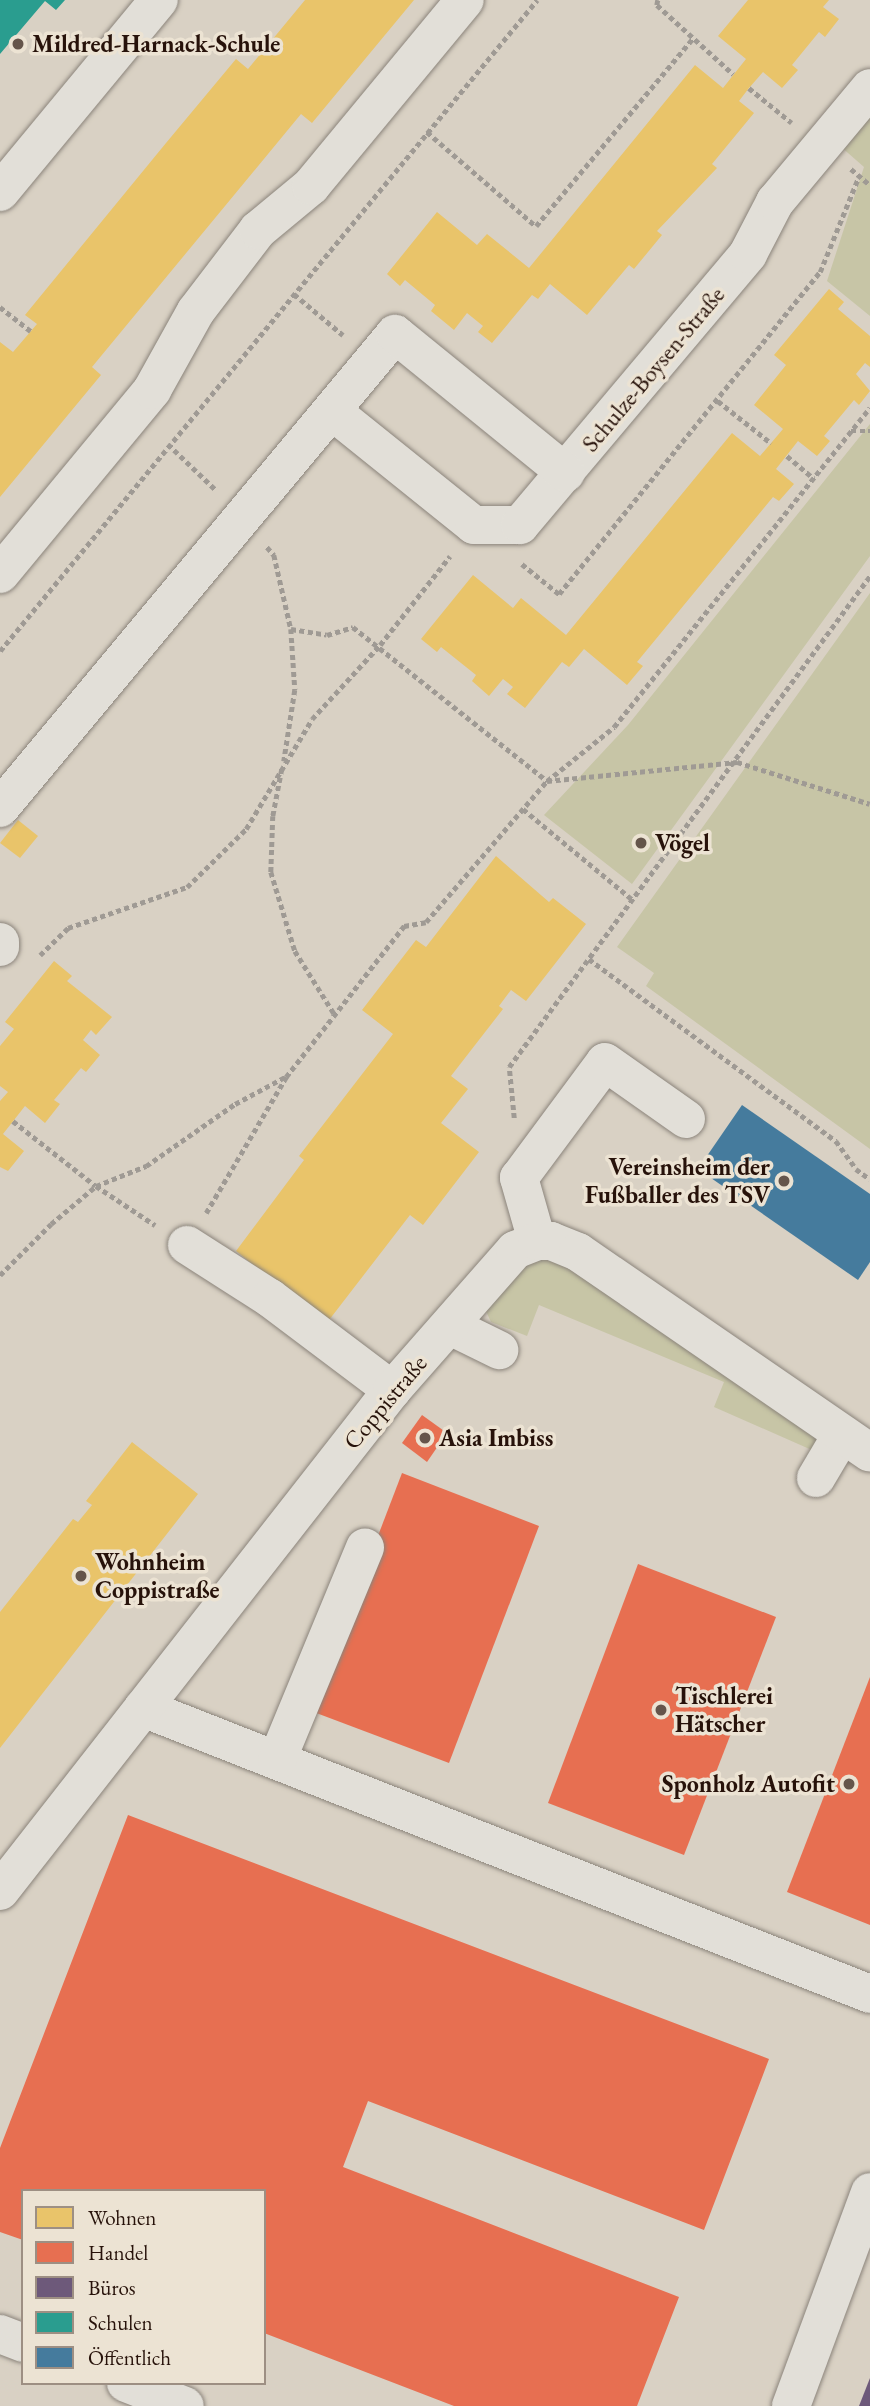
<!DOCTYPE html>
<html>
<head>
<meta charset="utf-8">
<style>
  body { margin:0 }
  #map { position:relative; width:870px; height:2406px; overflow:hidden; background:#d9d1c4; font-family:"EB Garamond",serif }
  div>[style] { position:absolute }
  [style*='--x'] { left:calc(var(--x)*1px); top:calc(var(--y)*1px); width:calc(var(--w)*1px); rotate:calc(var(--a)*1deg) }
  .green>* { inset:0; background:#c7c5a6 }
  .homes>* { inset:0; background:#e9c46a }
  .shops>* { inset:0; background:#e76f51 }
  .offices>* { inset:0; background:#6d597a }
  .schools>* { inset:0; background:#2a9d8f }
  .public>* { inset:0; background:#457b9d }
  .path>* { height:4.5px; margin-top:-2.25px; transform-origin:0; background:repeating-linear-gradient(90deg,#9f9a94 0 5px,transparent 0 8.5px) }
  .roads { filter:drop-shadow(0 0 2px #8b847b) drop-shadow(0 0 2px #8b847b) }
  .minor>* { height:38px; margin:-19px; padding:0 19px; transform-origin:19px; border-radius:19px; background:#e2dfd8 }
  .dots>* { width:19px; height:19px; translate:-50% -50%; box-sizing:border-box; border:4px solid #ece3d3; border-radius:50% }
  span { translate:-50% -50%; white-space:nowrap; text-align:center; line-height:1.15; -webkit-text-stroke:7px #ece3d3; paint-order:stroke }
  .poi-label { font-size:24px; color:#27120a; font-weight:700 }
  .left { translate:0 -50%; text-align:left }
  .right { translate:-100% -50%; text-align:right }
  .street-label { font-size:24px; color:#27120a }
  .legend { position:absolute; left:21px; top:2189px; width:245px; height:196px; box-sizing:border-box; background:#ece3d3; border:2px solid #9d8f83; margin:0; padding:9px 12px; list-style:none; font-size:21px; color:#27120a }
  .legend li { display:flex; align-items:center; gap:14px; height:35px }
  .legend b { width:35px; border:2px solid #9d8f83 }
</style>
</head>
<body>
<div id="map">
  <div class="green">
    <i style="clip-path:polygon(870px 112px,870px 316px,827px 281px,864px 167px,840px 146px)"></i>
    <i style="clip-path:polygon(870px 424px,870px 556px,632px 884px,544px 815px,628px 725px)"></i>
    <i style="clip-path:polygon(870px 593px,870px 1149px,646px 986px,654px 973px,617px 947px)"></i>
    <i style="clip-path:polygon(536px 1258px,561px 1263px,819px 1438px,814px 1451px,714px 1407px,724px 1382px,539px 1305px,527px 1336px,491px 1322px,485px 1309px,513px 1273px)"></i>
  </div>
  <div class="homes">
    <i style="clip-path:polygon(305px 0,414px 0,312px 123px,301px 114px,92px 367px,101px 375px,0 497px,0 342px,13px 352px,37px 324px,25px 315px,166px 143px,236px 59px,248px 69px)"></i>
    <i style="clip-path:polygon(748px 0,829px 0,823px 7px,839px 19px,825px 37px,819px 32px,792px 65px,798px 70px,782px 88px,763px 72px,749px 88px,739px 101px,754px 113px,712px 164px,717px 168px,657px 231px,662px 235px,634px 269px,629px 265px,587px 315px,550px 284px,538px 299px,532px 295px,492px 343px,478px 332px,483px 326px,467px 313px,454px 330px,431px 311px,435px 305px,405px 280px,400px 286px,387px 274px,437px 212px,477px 245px,487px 234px,529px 268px,695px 65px,723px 88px,746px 59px,718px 36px)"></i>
    <i style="clip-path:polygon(829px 289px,844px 302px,838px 309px,870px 336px,870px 367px,865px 363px,856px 374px,870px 391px,859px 405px,854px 400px,824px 436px,830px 441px,817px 456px,798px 441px,776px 469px,794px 484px,779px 501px,773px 497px,637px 662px,643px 666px,627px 685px,584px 649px,569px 667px,562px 662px,525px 708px,507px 694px,513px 687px,503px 679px,489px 696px,472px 681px,476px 675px,441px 647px,437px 652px,421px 639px,473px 575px,513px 608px,521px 598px,566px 635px,732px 433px,760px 456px,783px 429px,754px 405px,786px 365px,774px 355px)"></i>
    <i style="clip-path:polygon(18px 820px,38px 836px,20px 858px,0 843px)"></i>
    <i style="clip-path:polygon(496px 856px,549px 902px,553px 898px,586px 924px,526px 1001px,511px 990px,499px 1006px,503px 1009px,451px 1076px,468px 1089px,441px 1123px,479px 1152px,423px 1225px,410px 1215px,326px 1324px,236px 1251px,304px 1160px,299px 1156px,393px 1034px,362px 1010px,416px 940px,426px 947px)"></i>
    <i style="clip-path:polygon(54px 961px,72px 976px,67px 981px,112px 1017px,96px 1035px,91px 1030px,83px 1040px,100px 1055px,86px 1072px,81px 1068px,54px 1100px,60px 1104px,45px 1123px,25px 1106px,3px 1134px,24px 1151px,8px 1171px,0 1167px,0 1101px,8px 1092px,0 1086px,0 1046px,14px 1029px,5px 1022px)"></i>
    <i style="clip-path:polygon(132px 1442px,198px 1494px,0 1748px,0 1612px,73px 1519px,78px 1522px,92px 1505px,86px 1501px)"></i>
  </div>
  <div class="shops">
    <i style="clip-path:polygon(422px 1415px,447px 1433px,427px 1462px,402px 1443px)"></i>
    <i style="clip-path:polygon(402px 1473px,539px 1526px,449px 1763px,311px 1711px)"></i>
    <i style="clip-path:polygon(638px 1564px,776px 1617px,684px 1855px,548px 1803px)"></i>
    <i style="clip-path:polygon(870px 1677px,870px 1925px,787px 1892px)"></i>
    <i style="clip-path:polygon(128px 1815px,769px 2059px,704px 2230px,368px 2101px,343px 2167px,679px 2297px,637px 2406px,454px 2406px,264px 2333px,264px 2191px,23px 2191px,23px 2240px,0 2232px,0 2148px)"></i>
  </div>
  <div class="offices">
    <i style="clip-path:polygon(870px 2378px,870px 2406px,859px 2406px)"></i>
  </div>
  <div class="schools">
    <i style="clip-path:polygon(0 0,65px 0,56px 10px,45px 1px,0 54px)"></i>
  </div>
  <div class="public">
    <i style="clip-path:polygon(742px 1105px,870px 1194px,870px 1262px,858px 1280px,698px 1169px)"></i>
  </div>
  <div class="path">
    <i style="--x:658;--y:0;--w:5;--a:101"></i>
    <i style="--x:657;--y:5;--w:103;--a:42.2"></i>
    <i style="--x:749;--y:88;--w:55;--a:39.1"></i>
    <i style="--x:427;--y:132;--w:144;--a:40.8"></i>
    <i style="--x:536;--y:226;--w:246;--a:-50.1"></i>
    <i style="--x:851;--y:169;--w:25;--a:40"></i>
    <i style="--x:294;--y:294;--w:64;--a:39.9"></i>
    <i style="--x:0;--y:307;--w:39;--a:38"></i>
    <i style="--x:718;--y:401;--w:68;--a:38.4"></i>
    <i style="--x:851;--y:431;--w:19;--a:0"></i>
    <i style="--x:168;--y:444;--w:65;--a:43.8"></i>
    <i style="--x:787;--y:456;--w:35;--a:40"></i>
    <i style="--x:267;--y:547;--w:11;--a:49"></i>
    <i style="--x:274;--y:555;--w:76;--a:77.1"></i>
    <i style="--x:291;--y:629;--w:61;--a:86.2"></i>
    <i style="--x:295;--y:690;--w:72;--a:98.8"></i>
    <i style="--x:522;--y:564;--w:48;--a:39"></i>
    <i style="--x:559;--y:594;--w:414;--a:-51"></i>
    <i style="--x:820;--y:272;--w:104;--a:-67.9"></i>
    <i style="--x:291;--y:629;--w:36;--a:9"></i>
    <i style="--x:327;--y:635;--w:27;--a:-17"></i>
    <i style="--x:353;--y:627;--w:248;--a:38.4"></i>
    <i style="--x:547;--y:781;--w:191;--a:-5.7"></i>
    <i style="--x:737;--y:762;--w:139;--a:17.5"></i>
    <i style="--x:0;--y:651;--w:844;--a:-50.48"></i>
    <i style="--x:282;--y:769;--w:48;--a:100.8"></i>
    <i style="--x:273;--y:816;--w:56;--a:92"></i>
    <i style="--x:271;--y:872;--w:83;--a:73.1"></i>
    <i style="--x:295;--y:951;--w:75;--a:58"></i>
    <i style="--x:523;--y:809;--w:143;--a:39.6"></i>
    <i style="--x:40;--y:955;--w:39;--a:-44"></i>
    <i style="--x:68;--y:928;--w:126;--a:-19"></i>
    <i style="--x:187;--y:887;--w:83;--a:-44.5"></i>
    <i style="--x:246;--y:829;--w:128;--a:-59"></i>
    <i style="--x:312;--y:719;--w:100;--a:-47.4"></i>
    <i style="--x:380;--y:645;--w:113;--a:-51.8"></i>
    <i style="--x:589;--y:959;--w:307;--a:36.4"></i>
    <i style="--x:836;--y:1141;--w:34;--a:54"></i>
    <i style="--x:856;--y:1169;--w:17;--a:36"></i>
    <i style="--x:514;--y:1118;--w:51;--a:-95.6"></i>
    <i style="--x:509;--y:1067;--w:609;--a:-53.68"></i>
    <i style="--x:13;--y:1121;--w:105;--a:38.1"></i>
    <i style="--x:96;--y:1186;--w:71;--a:33.5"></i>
    <i style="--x:206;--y:1213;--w:158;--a:-59.5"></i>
    <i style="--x:286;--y:1077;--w:192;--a:-52"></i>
    <i style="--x:404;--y:926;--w:22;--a:-10"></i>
    <i style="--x:426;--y:922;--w:186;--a:-49.4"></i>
    <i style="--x:547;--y:781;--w:86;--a:-38.9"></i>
    <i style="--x:614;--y:727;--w:409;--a:-51.3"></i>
    <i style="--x:0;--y:1275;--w:72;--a:-45"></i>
    <i style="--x:51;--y:1224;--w:59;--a:-40.2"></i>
    <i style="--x:96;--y:1186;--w:54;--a:-21.8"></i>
    <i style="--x:146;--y:1166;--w:108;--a:-34.9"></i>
    <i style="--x:235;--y:1104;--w:57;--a:-28.4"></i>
  </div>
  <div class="roads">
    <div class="minor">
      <i style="--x:0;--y:192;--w:249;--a:-50.4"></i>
      <i style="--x:332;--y:411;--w:182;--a:38.8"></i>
      <i style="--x:474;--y:525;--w:46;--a:0"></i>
      <i style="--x:520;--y:525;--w:354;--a:-49.9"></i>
      <i style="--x:748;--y:254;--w:59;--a:-62.6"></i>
      <i style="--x:775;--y:202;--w:148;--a:-50.2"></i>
      <i style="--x:0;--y:574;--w:239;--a:-50.4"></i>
      <i style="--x:152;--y:390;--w:90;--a:-60.9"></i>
      <i style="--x:196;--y:311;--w:102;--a:-52.6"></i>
      <i style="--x:258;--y:230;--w:69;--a:-39.7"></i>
      <i style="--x:311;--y:186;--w:241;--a:-50.4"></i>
      <i style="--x:0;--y:808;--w:617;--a:-50.19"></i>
      <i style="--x:395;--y:334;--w:220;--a:39.1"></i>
      <i style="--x:0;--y:942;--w:5;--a:90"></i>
      <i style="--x:537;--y:1241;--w:66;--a:-105.9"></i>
      <i style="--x:519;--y:1178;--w:144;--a:-53.4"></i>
      <i style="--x:605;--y:1062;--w:99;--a:35.1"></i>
      <i style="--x:187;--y:1245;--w:98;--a:32.6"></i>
      <i style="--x:270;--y:1298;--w:153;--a:37"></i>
      <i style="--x:450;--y:1326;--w:55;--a:26.1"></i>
      <i style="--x:816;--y:1478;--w:51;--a:-59.4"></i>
      <i style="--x:143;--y:1708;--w:781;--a:21.47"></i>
      <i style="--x:277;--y:1760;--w:230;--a:-67.5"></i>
      <i style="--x:0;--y:1891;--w:636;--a:-51.96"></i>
      <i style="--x:392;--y:1390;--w:186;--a:-48.7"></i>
      <i style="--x:515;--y:1250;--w:24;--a:-22"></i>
      <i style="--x:537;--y:1241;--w:14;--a:0"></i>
      <i style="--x:551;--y:1241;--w:29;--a:22"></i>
      <i style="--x:578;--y:1252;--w:354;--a:34.5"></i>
      <i style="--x:0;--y:2334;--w:25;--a:21"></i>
      <i style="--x:126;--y:2383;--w:63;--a:21.3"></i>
      <i style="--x:791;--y:2406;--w:228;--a:-69.7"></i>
    </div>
  </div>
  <div class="dots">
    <i style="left:18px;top:44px;background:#65554b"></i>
    <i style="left:641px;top:843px;background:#65554b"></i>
    <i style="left:784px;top:1181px;background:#65554b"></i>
    <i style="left:425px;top:1438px;background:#65554b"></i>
    <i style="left:81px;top:1576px;background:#65554b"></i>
    <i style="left:661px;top:1710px;background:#65554b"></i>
    <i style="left:849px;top:1784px;background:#65554b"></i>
  </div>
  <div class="poi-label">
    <span class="left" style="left:32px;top:44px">Mildred-Harnack-Schule</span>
    <span class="left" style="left:655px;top:843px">Vögel</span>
    <span class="right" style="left:770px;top:1181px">Vereinsheim der<br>Fußballer des TSV</span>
    <span class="left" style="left:439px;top:1438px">Asia Imbiss</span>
    <span class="left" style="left:95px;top:1576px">Wohnheim<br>Coppistraße</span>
    <span class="left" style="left:675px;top:1710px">Tischlerei<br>Hätscher</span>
    <span class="right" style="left:835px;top:1784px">Sponholz Autofit</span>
  </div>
  <div class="street-label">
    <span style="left:653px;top:369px;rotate:-50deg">Schulze-Boysen-Straße</span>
    <span style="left:385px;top:1402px;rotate:-50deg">Coppistraße</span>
  </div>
  <ul class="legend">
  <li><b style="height:19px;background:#e9c46a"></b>Wohnen</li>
  <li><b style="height:19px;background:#e76f51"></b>Handel</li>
  <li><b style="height:19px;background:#6d597a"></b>Büros</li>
  <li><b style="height:19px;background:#2a9d8f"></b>Schulen</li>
  <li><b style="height:19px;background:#457b9d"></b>Öffentlich</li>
  </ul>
</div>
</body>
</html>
